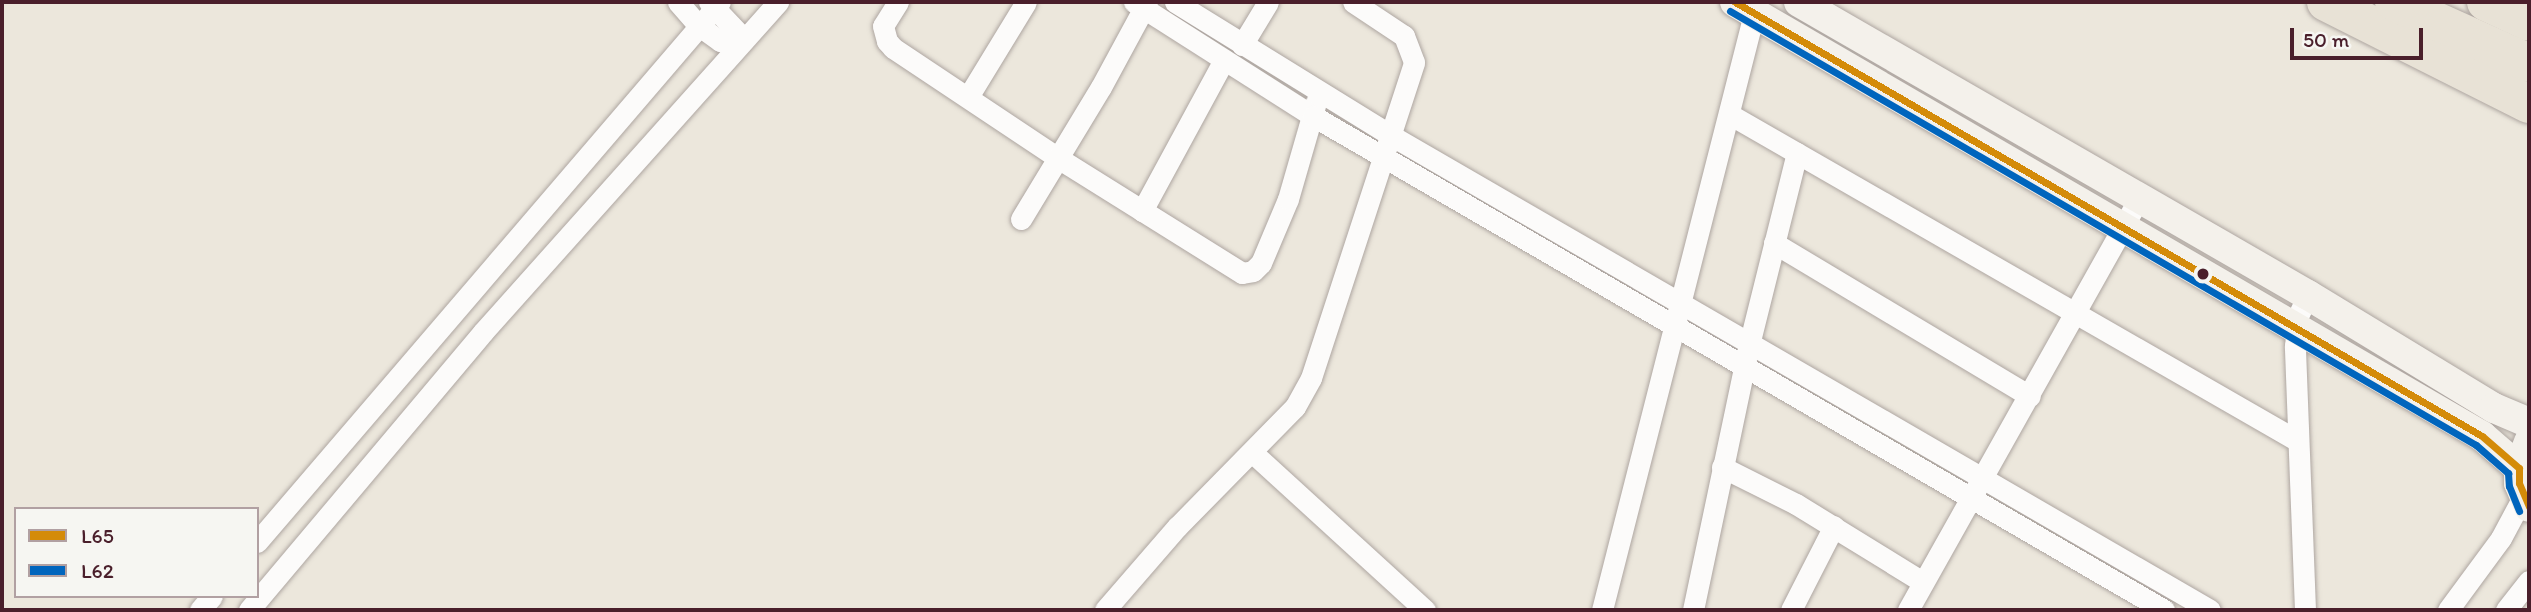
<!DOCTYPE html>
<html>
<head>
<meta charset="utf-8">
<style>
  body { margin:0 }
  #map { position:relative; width:2531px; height:612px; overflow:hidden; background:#ece7dc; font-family:Itim,sans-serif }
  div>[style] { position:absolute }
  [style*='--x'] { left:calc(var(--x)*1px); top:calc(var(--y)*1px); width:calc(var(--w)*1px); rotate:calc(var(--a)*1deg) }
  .roads { filter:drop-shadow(0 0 2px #aea6a1) drop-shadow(0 0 2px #aea6a1) }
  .street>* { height:21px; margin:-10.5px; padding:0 10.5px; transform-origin:10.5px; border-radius:10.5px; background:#fcfbfa }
  .secondary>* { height:30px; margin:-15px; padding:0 15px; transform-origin:15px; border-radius:15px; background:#f4f1eb }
  .highway>* { height:38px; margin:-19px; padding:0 19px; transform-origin:19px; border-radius:19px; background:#e8e2d6 }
  .bus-1>* { height:7px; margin:-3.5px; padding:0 3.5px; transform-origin:3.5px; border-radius:3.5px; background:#d48b09 }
  .bus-2>* { height:7px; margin:-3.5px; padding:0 3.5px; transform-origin:3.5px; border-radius:3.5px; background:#0065bd }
  .dots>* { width:19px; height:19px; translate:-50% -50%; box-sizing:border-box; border:4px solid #f6f6f2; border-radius:50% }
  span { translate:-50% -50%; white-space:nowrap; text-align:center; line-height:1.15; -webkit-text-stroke:7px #f6f6f2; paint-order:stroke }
  .frame { position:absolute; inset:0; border:4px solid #4a1f2b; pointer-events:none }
  .legend { position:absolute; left:14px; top:507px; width:245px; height:91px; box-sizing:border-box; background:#f6f6f2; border:2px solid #b1a0a2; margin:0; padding:9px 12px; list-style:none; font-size:21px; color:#4a1f2b }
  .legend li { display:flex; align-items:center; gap:14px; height:35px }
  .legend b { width:35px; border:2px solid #b1a0a2 }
  .scale { position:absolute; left:2290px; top:28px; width:133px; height:32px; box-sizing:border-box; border:4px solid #4a1f2b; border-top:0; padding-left:9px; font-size:21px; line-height:24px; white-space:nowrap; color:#4a1f2b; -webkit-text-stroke:5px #f6f6f2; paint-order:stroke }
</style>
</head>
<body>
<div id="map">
  <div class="roads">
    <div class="street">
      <i style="--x:678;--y:2;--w:30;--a:49"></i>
      <i style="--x:698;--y:25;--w:27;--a:36"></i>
      <i style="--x:720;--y:41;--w:13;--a:13"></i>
      <i style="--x:733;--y:44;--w:12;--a:-24"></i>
      <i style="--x:744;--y:39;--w:51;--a:-133.4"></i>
      <i style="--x:898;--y:2;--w:28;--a:122"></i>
      <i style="--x:883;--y:26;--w:16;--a:75"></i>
      <i style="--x:887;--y:41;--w:9;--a:49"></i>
      <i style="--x:893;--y:48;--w:198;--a:33.7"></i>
      <i style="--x:1058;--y:158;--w:217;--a:32"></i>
      <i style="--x:1242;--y:273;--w:11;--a:-10"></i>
      <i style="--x:1253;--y:271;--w:11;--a:-45"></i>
      <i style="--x:1261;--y:263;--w:69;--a:-67.1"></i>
      <i style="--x:1288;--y:199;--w:101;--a:-73.9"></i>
      <i style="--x:1134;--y:2;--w:212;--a:32.5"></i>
      <i style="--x:1313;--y:116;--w:984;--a:30.13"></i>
      <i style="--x:1175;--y:2;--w:255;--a:31.7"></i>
      <i style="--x:1392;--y:136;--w:945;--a:30.09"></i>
      <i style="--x:1242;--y:45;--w:50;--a:-58.8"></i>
      <i style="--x:968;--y:97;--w:111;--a:-58.6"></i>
      <i style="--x:1729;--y:114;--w:656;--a:29.89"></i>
      <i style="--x:1142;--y:211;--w:172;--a:-61.5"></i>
      <i style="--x:1021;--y:219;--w:154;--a:-58.8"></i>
      <i style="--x:1101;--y:87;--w:97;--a:-61.6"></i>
      <i style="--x:1774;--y:243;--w:298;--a:30.9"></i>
      <i style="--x:1253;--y:453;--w:233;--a:42.4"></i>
      <i style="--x:1722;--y:467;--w:83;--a:26.6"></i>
      <i style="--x:1796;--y:504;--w:149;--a:31.6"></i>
      <i style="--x:257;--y:542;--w:711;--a:-49.39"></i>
      <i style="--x:200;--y:610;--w:18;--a:-49"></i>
      <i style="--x:249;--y:610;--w:363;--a:-49.9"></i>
      <i style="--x:483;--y:332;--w:443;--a:-48.2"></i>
      <i style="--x:1105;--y:610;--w:110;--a:-49.1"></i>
      <i style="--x:1177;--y:527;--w:168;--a:-45.5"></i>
      <i style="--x:1295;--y:407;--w:33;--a:-61"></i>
      <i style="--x:1311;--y:378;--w:332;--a:-71.9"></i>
      <i style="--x:1414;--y:62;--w:28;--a:-111"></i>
      <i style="--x:1404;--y:36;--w:61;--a:-146.3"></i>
      <i style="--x:1602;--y:610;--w:627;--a:-75.7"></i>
      <i style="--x:1693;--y:610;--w:271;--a:-78.1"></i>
      <i style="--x:1749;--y:345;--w:198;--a:-76"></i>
      <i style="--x:1791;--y:610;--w:94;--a:-62.9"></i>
      <i style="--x:1908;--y:610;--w:474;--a:-60.7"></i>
      <i style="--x:2305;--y:610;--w:264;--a:-92.2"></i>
      <i style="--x:2295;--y:346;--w:30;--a:-84"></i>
      <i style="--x:2298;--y:316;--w:23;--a:-65"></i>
      <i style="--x:2448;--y:610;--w:89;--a:-53.6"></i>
      <i style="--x:2501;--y:538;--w:47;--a:-61.8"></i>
      <i style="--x:2506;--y:610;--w:37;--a:-52"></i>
    </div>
    <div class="secondary">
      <i style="--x:1735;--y:2;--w:864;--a:30.16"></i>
      <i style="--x:2482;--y:436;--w:49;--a:40.9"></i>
      <i style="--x:1799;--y:2;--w:587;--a:29.93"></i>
      <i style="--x:2308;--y:295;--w:218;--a:31.3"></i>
      <i style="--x:2494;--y:408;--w:38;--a:23"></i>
      <i style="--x:2529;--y:442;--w:28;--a:111"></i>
      <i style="--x:2519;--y:468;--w:15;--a:90"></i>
      <i style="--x:2519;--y:483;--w:26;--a:67"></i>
    </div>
    <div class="highway">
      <i style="--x:2326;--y:2;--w:227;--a:26.7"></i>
      <i style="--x:2394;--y:2;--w:148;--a:24.3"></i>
      <i style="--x:2486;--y:2;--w:47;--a:24.9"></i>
    </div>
  </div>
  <div class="bus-1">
    <i style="--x:1735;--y:2;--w:864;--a:30.16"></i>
    <i style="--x:2482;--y:436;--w:49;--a:40.9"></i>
    <i style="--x:2519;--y:468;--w:15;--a:90"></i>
    <i style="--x:2519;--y:483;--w:26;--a:67"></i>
  </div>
  <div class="bus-2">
    <i style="--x:1730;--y:11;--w:863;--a:30.19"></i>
    <i style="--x:2476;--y:445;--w:43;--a:41.2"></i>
    <i style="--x:2508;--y:473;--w:13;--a:86"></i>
    <i style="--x:2509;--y:486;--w:27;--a:68"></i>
  </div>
  <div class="dots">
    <i style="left:2203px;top:274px;background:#4a1f2b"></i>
  </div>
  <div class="frame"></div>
  <ul class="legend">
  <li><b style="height:9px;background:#d48b09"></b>L65</li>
  <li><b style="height:9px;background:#0065bd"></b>L62</li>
  </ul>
  <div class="scale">50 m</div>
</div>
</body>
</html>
